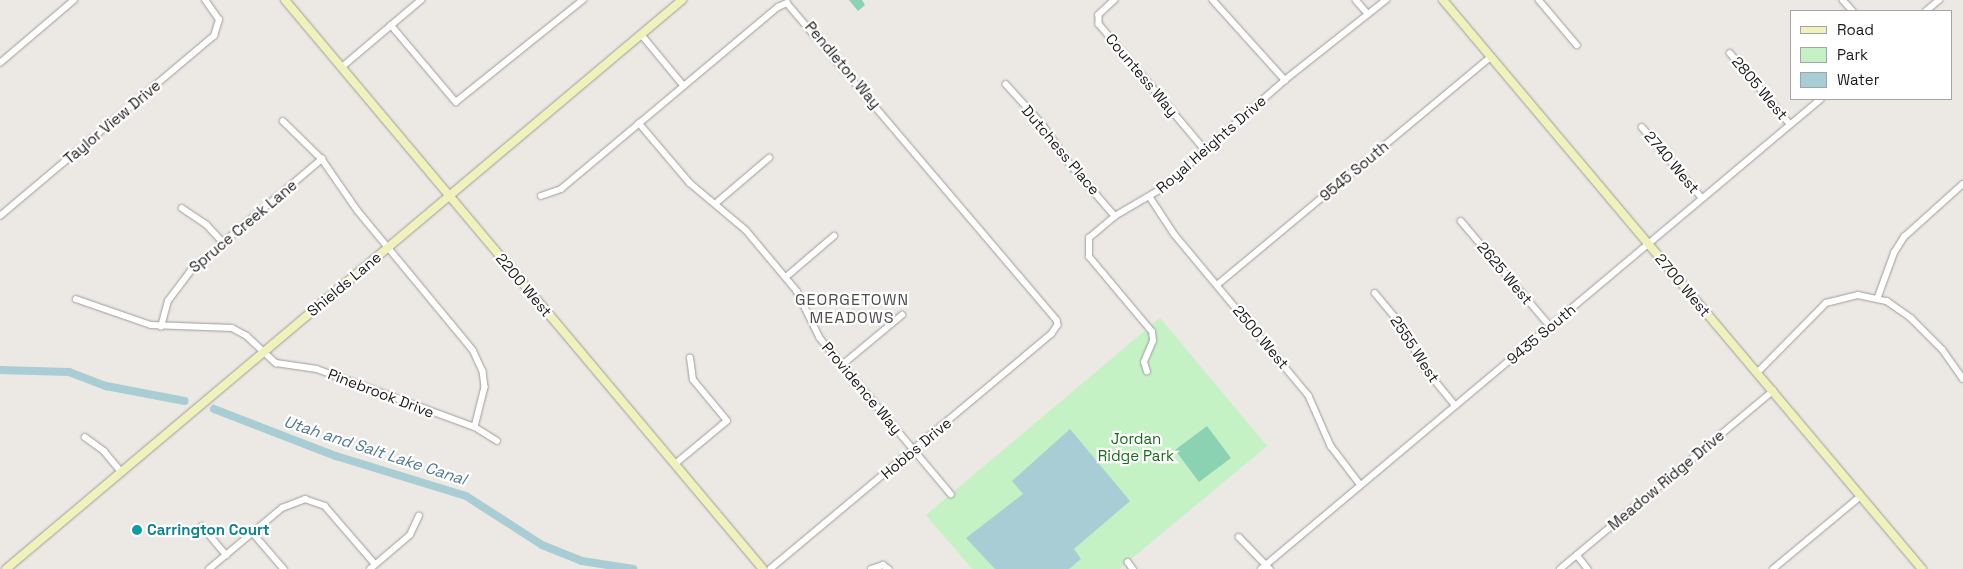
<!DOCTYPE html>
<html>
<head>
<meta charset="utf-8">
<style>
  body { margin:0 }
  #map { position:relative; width:1963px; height:569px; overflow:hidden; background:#ece8e3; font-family:"Space Grotesk",sans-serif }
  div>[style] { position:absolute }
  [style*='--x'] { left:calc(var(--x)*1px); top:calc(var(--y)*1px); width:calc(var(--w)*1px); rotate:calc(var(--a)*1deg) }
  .park>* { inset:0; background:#c4f2c5 }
  .pitch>* { inset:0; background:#8ad2b2 }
  .water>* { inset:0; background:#a8cdd4 }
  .canal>* { height:8px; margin:-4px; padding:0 4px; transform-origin:4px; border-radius:4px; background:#a8cdd4 }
  .roads { filter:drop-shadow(0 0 1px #9d9d9d) drop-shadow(0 0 1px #9d9d9d) }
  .street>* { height:5.5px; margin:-2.75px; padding:0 2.75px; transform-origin:2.75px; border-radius:2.75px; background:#fff }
  .secondary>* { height:8px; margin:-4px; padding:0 4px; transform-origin:4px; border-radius:4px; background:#f1f1bc }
  .dots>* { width:14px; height:14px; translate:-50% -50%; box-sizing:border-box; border:2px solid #fff; border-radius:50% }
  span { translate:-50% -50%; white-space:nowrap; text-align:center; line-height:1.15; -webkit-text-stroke:4.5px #fff; paint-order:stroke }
  .street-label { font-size:15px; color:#1c1c1c }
  .park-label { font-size:15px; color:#186b1b }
  .culture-label { font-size:15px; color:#0d838f; font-weight:700 }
  .left { translate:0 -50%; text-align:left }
  .neighbourhood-label { font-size:16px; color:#4f4f4f; letter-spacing:1px }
  .water-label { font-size:16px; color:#527898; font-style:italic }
  .legend { position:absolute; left:1790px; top:10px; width:162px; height:90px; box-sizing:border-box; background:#fff; border:1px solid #a4a4a4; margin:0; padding:6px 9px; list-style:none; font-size:15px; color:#1c1c1c }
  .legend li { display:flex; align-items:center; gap:10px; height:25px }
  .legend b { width:25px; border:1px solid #a4a4a4 }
</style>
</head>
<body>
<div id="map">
  <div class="park">
    <i style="clip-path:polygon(1160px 318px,1267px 446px,1119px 569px,972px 569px,926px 515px)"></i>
  </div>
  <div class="pitch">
    <i style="clip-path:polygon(849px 0,862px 0,865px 5px,858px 11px)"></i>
    <i style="clip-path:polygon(1207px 426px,1231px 458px,1199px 482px,1175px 450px)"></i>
  </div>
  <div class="water">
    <i style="clip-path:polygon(1070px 429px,1130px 501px,1074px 549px,1081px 559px,1069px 569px,995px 569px,966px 538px,1023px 494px,1012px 481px)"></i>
  </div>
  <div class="canal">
    <i style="--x:0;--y:370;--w:69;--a:1.7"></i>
    <i style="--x:69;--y:372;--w:40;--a:21"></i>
    <i style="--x:106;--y:386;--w:80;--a:10.8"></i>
    <i style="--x:214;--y:409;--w:131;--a:21.1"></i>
    <i style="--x:336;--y:456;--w:136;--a:17.1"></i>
    <i style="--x:466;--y:496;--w:90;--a:32.8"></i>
    <i style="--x:542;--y:545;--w:43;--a:21.8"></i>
    <i style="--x:582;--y:561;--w:52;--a:8.9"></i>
  </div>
  <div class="roads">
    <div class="street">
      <i style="--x:1115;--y:0;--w:22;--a:137"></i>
      <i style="--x:1099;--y:15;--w:9;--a:90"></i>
      <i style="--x:1099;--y:24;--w:166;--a:49.9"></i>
      <i style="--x:1213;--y:0;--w:108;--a:48"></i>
      <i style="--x:1356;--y:0;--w:18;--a:49"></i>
      <i style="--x:1539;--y:0;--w:59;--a:49.8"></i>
      <i style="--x:1843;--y:0;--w:15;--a:48"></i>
      <i style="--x:1926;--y:11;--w:17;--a:-40"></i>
      <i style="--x:391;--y:25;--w:101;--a:49.8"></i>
      <i style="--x:456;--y:102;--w:163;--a:-38.8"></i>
      <i style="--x:641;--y:34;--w:67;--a:50.4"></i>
      <i style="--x:1730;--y:53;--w:93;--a:49.8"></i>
      <i style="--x:0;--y:63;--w:97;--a:-40.4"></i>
      <i style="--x:342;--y:67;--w:104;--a:-40.3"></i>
      <i style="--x:1006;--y:84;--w:55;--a:47.9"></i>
      <i style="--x:1043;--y:125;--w:47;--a:55.3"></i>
      <i style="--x:1070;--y:164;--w:69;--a:49.1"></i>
      <i style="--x:283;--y:121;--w:54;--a:44.3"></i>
      <i style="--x:322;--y:159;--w:63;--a:55.3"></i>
      <i style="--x:358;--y:211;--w:180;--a:50.4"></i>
      <i style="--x:473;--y:350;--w:23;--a:65"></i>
      <i style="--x:483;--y:371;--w:16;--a:83"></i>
      <i style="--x:485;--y:387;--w:41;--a:104"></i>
      <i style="--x:639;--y:123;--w:79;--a:49.6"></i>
      <i style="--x:690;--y:183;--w:73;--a:40"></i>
      <i style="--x:746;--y:230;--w:80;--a:50.1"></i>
      <i style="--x:797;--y:291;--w:52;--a:63.9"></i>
      <i style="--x:820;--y:338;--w:204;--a:50"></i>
      <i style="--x:1642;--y:127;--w:93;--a:49.8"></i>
      <i style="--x:541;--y:196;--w:21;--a:-19"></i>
      <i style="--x:561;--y:189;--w:283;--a:-40"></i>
      <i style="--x:778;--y:7;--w:10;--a:-24"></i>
      <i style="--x:787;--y:3;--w:416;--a:49.6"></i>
      <i style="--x:1057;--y:320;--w:5;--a:79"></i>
      <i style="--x:1058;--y:325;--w:11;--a:124"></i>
      <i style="--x:1052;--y:334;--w:366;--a:140.1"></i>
      <i style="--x:1150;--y:197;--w:45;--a:56.7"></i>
      <i style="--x:1175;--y:235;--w:209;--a:50.2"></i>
      <i style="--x:1309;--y:396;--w:55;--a:66.3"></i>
      <i style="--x:1331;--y:446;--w:48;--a:52.7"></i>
      <i style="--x:715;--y:204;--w:71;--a:-40.4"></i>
      <i style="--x:182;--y:208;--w:29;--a:34"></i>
      <i style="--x:206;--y:224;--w:25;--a:47"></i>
      <i style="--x:0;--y:216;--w:280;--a:-40.1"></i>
      <i style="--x:214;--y:36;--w:17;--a:-73"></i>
      <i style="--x:219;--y:20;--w:24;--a:-125"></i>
      <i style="--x:1461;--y:221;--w:138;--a:49.7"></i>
      <i style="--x:786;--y:277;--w:63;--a:-40.5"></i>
      <i style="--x:1217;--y:285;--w:356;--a:-39.8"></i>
      <i style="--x:1375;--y:293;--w:47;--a:50.2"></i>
      <i style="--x:1405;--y:329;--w:41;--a:64.1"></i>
      <i style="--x:1423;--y:366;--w:50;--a:50.6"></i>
      <i style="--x:1878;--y:297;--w:47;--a:-70"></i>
      <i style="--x:1894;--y:253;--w:19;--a:-58"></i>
      <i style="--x:1904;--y:237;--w:79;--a:-41.9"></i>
      <i style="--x:76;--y:299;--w:79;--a:19.1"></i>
      <i style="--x:151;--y:325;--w:81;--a:2.1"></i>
      <i style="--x:232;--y:328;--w:17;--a:28"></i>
      <i style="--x:247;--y:336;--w:40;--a:43"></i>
      <i style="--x:276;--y:363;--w:41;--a:8.3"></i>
      <i style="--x:317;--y:369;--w:168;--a:20.2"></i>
      <i style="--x:475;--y:427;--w:26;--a:32"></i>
      <i style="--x:161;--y:327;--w:27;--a:-75"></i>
      <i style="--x:168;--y:301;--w:39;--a:-53"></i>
      <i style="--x:191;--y:270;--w:172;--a:-40.3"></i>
      <i style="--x:842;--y:365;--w:78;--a:-39.8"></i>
      <i style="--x:1147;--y:372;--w:10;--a:-107"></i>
      <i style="--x:1144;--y:362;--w:23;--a:-67"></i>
      <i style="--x:1153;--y:341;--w:9;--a:-96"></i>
      <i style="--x:1152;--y:332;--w:98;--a:-130"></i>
      <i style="--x:1089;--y:257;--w:19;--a:-90"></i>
      <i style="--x:1089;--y:238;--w:34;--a:-40"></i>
      <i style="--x:1115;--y:216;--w:53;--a:-30.4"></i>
      <i style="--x:1161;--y:189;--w:165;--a:-41.3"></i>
      <i style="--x:1285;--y:80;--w:129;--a:-38.4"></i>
      <i style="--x:1757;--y:373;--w:98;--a:-45.4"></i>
      <i style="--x:1826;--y:303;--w:33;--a:-14"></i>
      <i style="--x:1858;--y:295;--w:30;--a:12"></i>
      <i style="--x:1887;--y:301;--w:29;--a:35"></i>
      <i style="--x:1911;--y:318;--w:45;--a:45"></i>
      <i style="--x:1943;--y:350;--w:35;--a:55"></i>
      <i style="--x:85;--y:437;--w:24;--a:36"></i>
      <i style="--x:104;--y:451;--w:26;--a:50"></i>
      <i style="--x:675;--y:464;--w:67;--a:-39.6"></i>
      <i style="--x:727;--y:421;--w:53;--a:-129.7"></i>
      <i style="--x:693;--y:380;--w:22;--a:-98"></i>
      <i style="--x:202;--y:526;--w:38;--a:50"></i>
      <i style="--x:253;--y:533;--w:48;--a:49.3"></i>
      <i style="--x:1239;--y:537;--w:45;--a:45.9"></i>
      <i style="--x:1577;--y:555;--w:18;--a:52"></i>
      <i style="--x:1128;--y:562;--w:9;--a:54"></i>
      <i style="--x:209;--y:569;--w:95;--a:-39.9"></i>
      <i style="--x:282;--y:508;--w:25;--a:-21"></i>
      <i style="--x:305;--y:499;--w:21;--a:19"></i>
      <i style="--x:325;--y:506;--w:77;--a:49.2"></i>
      <i style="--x:370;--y:569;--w:52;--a:-40.4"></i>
      <i style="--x:410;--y:535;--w:21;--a:-65"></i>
      <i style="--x:871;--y:569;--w:13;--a:-18"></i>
      <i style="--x:883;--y:565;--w:7;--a:34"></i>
      <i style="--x:1261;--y:569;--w:731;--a:-40.01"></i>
      <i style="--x:1560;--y:569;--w:278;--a:-39.9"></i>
      <i style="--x:1773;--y:569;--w:114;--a:-39.7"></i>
    </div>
    <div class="secondary">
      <i style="--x:285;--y:0;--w:743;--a:49.97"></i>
      <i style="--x:1443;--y:0;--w:744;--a:49.91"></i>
      <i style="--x:6;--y:569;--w:884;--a:-40.09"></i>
    </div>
  </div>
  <div class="dots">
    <i style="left:137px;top:530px;background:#0f9aa8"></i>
  </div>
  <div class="street-label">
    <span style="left:843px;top:65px;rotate:50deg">Pendleton Way</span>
    <span style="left:1142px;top:75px;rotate:50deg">Countess Way</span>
    <span style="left:1760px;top:88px;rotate:50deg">2805 West</span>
    <span style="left:112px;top:122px;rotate:-40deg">Taylor View Drive</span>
    <span style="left:1211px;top:144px;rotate:-41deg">Royal Heights Drive</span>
    <span style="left:1061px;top:150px;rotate:50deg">Dutchess Place</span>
    <span style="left:1672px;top:162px;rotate:50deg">2740 West</span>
    <span style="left:1354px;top:171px;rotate:-40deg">9545 South</span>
    <span style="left:243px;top:226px;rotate:-40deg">Spruce Creek Lane</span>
    <span style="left:1505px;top:273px;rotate:50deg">2625 West</span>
    <span style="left:344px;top:284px;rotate:-40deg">Shields Lane</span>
    <span style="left:524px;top:285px;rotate:50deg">2200 West</span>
    <span style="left:1683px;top:285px;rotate:50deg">2700 West</span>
    <span style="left:1541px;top:334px;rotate:-40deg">9435 South</span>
    <span style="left:1261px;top:337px;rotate:50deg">2500 West</span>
    <span style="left:1415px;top:349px;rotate:57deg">2555 West</span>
    <span style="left:862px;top:388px;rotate:50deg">Providence Way</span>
    <span style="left:381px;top:393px;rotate:21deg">Pinebrook Drive</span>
    <span style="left:916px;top:448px;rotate:-40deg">Hobbs Drive</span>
    <span style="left:1666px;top:480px;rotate:-40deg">Meadow Ridge Drive</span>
  </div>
  <div class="park-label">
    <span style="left:1136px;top:447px">Jordan<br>Ridge Park</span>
  </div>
  <div class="culture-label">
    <span class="left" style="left:147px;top:530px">Carrington Court</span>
  </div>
  <div class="neighbourhood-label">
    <span style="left:852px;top:309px">GEORGETOWN<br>MEADOWS</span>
  </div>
  <div class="water-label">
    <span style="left:375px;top:451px;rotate:18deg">Utah and Salt Lake Canal</span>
  </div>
  <ul class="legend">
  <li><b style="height:6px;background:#f1f1bc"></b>Road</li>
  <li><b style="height:14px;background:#c4f2c5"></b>Park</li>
  <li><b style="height:14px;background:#a8cdd4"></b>Water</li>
  </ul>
</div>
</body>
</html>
